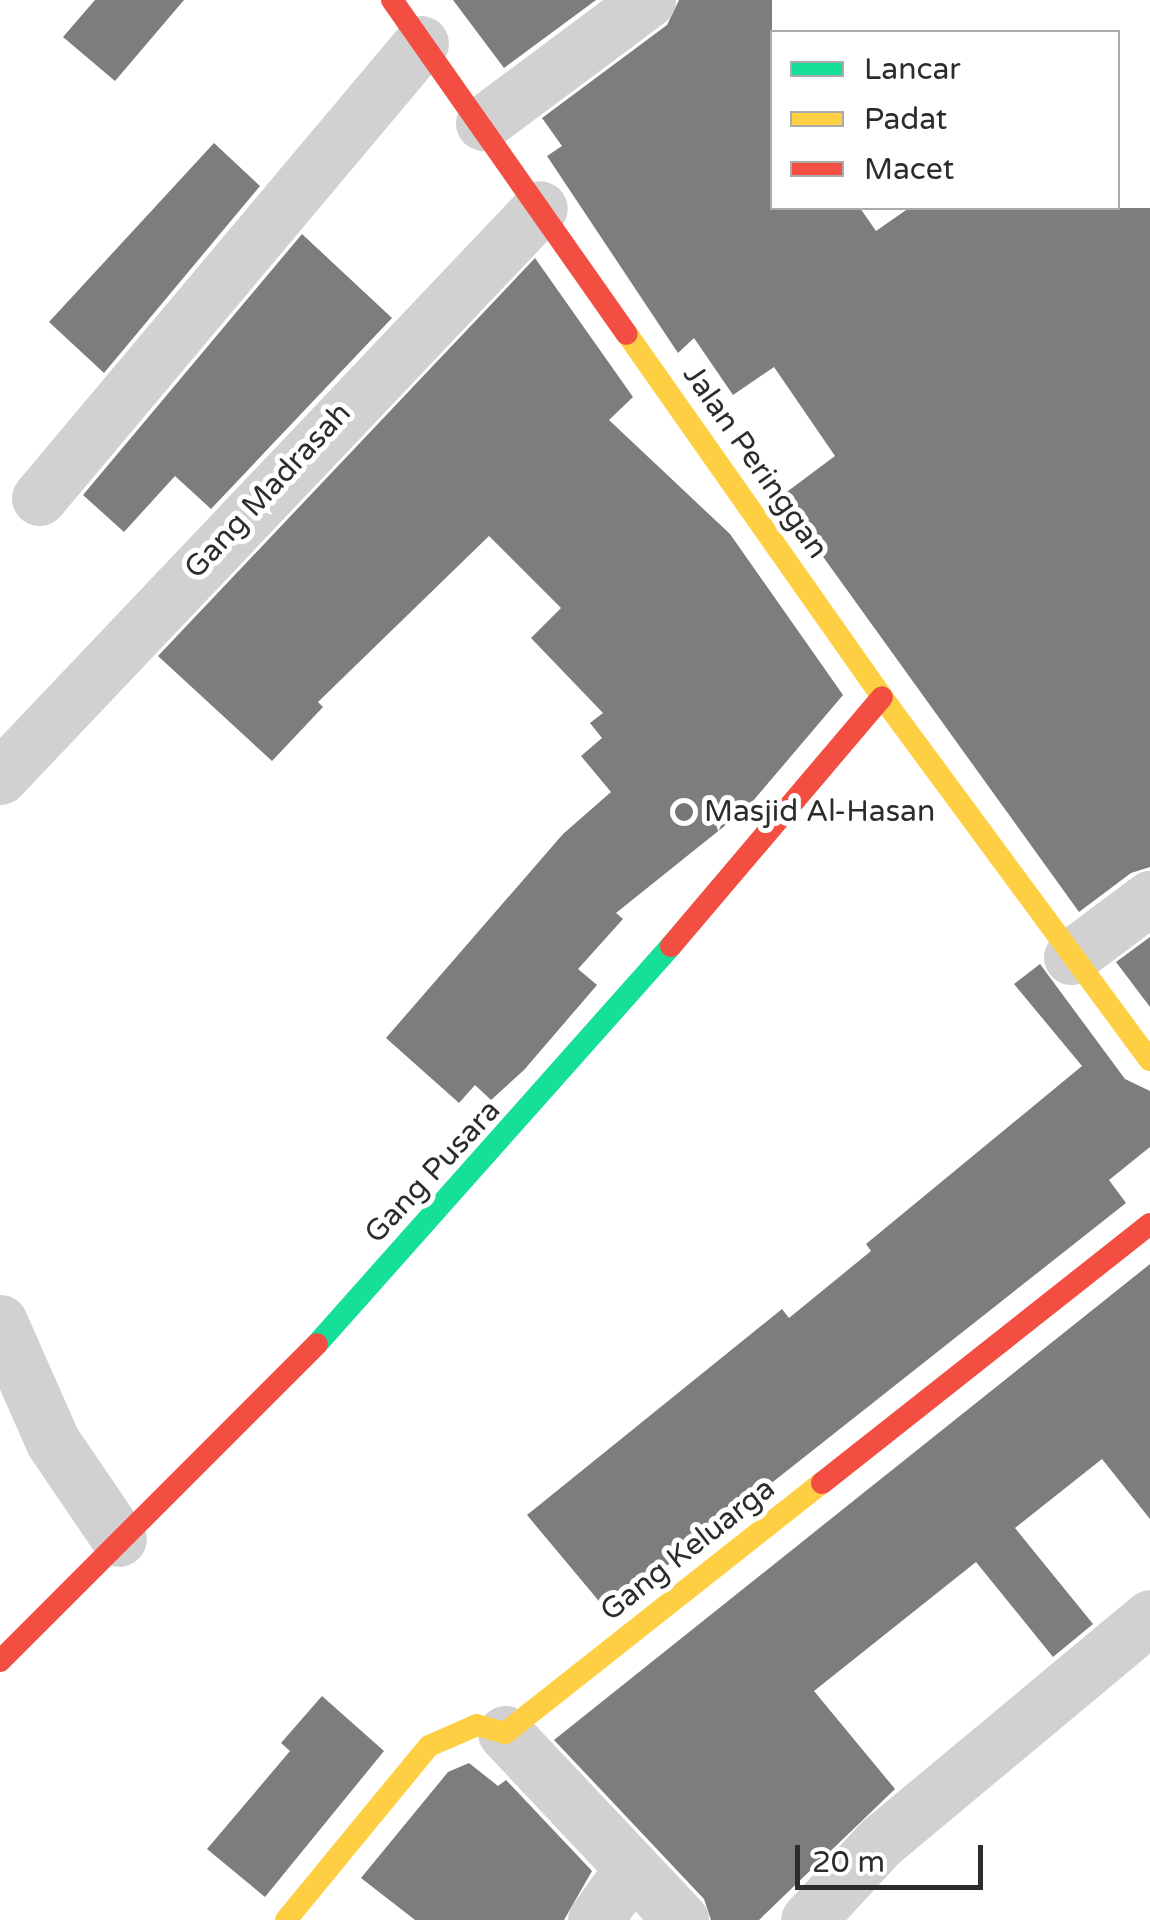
<!DOCTYPE html>
<html>
<head>
<meta charset="utf-8">
<style>
  body { margin:0 }
  #map { position:relative; width:1150px; height:1920px; overflow:hidden; background:#fff; font-family:"Varela Round",sans-serif }
  div>[style] { position:absolute }
  [style*='--x'] { left:calc(var(--x)*1px); top:calc(var(--y)*1px); width:calc(var(--w)*1px); rotate:calc(var(--a)*1deg) }
  .building>* { inset:0; background:#7d7d7d }
  .street>* { height:55px; margin:-27.5px; padding:0 27.5px; transform-origin:27.5px; border-radius:27.5px; background:#d1d1d1 }
  .fast>* { height:22px; margin:-11px; padding:0 11px; transform-origin:11px; border-radius:11px; background:#16e098 }
  .slow>* { height:22px; margin:-11px; padding:0 11px; transform-origin:11px; border-radius:11px; background:#ffcf43 }
  .jam>* { height:22px; margin:-11px; padding:0 11px; transform-origin:11px; border-radius:11px; background:#f24e42 }
  .dots>* { width:28px; height:28px; translate:-50% -50%; box-sizing:border-box; border:5px solid #fff; border-radius:50% }
  span { translate:-50% -50%; white-space:nowrap; text-align:center; line-height:1.15; -webkit-text-stroke:10px #fff; paint-order:stroke }
  .street-label { font-size:30px; color:#2c2c2c }
  .poi-label { font-size:30px; color:#2c2c2c }
  .left { translate:0 -50%; text-align:left }
  .legend { position:absolute; left:770px; top:30px; width:350px; height:180px; box-sizing:border-box; background:#fff; border:2px solid #ababab; margin:0; padding:12px 18px; list-style:none; font-size:30px; color:#2c2c2c }
  .legend li { display:flex; align-items:center; gap:20px; height:50px }
  .legend b { width:50px; border:2px solid #ababab }
  .scale { position:absolute; left:795px; top:1845px; width:188px; height:45px; box-sizing:border-box; border:5px solid #2c2c2c; border-top:0; padding-left:12px; font-size:30px; line-height:35px; white-space:nowrap; color:#2c2c2c; -webkit-text-stroke:8px #fff; paint-order:stroke }
</style>
</head>
<body>
<div id="map">
  <div class="building">
    <i style="clip-path:polygon(95px 0,184px 0,115px 81px,63px 37px)"></i>
    <i style="clip-path:polygon(453px 0,596px 0,504px 68px)"></i>
    <i style="clip-path:polygon(679px 0,772px 0,772px 208px,860px 208px,876px 231px,909px 208px,1150px 208px,1150px 867px,1131px 873px,1079px 912px,780px 497px,835px 456px,774px 367px,733px 395px,694px 338px,678px 353px,547px 156px,562px 146px,542px 118px,667px 25px)"></i>
    <i style="clip-path:polygon(214px 143px,260px 186px,104px 373px,49px 322px)"></i>
    <i style="clip-path:polygon(302px 234px,392px 318px,211px 509px,175px 476px,124px 532px,83px 495px)"></i>
    <i style="clip-path:polygon(535px 258px,633px 397px,609px 420px,730px 534px,843px 695px,747px 808px,616px 913px,623px 919px,578px 969px,597px 985px,524px 1070px,491px 1100px,475px 1085px,459px 1103px,386px 1038px,563px 834px,611px 792px,581px 756px,602px 738px,590px 723px,603px 713px,531px 638px,561px 608px,489px 536px,318px 702px,323px 707px,272px 761px,158px 656px)"></i>
    <i style="clip-path:polygon(1150px 937px,1150px 1007px,1116px 962px)"></i>
    <i style="clip-path:polygon(1040px 964px,1125px 1079px,1150px 1091px,1150px 1147px,1109px 1180px,1126px 1203px,608px 1612px,527px 1515px,782px 1309px,789px 1318px,871px 1251px,866px 1244px,1082px 1066px,1014px 984px)"></i>
    <i style="clip-path:polygon(1150px 1264px,1150px 1519px,1102px 1459px,1015px 1528px,1093px 1624px,1053px 1657px,976px 1562px,814px 1691px,895px 1789px,759px 1920px,711px 1920px,704px 1899px,554px 1740px)"></i>
    <i style="clip-path:polygon(322px 1696px,384px 1751px,265px 1897px,207px 1849px,290px 1751px,281px 1743px)"></i>
    <i style="clip-path:polygon(469px 1763px,498px 1786px,506px 1780px,592px 1871px,564px 1920px,415px 1920px,361px 1878px,448px 1772px)"></i>
  </div>
  <div class="street">
    <i style="--x:483;--y:123;--w:206;--a:-36.7"></i>
    <i style="--x:39;--y:498;--w:594;--a:-49.98"></i>
    <i style="--x:0;--y:777;--w:784;--a:-46.5"></i>
    <i style="--x:1071;--y:957;--w:99;--a:-36.8"></i>
    <i style="--x:0;--y:1322;--w:131;--a:66.2"></i>
    <i style="--x:53;--y:1442;--w:117;--a:55.8"></i>
    <i style="--x:505;--y:1733;--w:257;--a:46.7"></i>
    <i style="--x:595;--y:1920;--w:64;--a:-54.6"></i>
    <i style="--x:808;--y:1920;--w:106;--a:-47.3"></i>
    <i style="--x:880;--y:1842;--w:351;--a:-39.8"></i>
  </div>
  <div class="fast">
    <i style="--x:317;--y:1344;--w:533;--a:-48.35"></i>
  </div>
  <div class="slow">
    <i style="--x:627;--y:334;--w:444;--a:54.9"></i>
    <i style="--x:882;--y:697;--w:451;--a:53.6"></i>
    <i style="--x:286;--y:1920;--w:225;--a:-50.6"></i>
    <i style="--x:429;--y:1746;--w:52;--a:-23.6"></i>
    <i style="--x:477;--y:1725;--w:29;--a:16"></i>
    <i style="--x:505;--y:1733;--w:404;--a:-38.3"></i>
  </div>
  <div class="jam">
    <i style="--x:392;--y:0;--w:408;--a:54.9"></i>
    <i style="--x:671;--y:946;--w:326;--a:-49.7"></i>
    <i style="--x:822;--y:1483;--w:418;--a:-38.3"></i>
    <i style="--x:0;--y:1661;--w:448;--a:-45"></i>
  </div>
  <div class="dots">
    <i style="left:684px;top:812px;background:#767676"></i>
  </div>
  <div class="street-label">
    <span style="left:755px;top:462px;rotate:55deg">Jalan Peringgan</span>
    <span style="left:268px;top:491px;rotate:-47deg">Gang Madrasah</span>
    <span style="left:433px;top:1172px;rotate:-47deg">Gang Pusara</span>
    <span style="left:688px;top:1550px;rotate:-38deg">Gang Keluarga</span>
  </div>
  <div class="poi-label">
    <span class="left" style="left:704px;top:812px">Masjid Al-Hasan</span>
  </div>
  <ul class="legend">
  <li><b style="height:12px;background:#16e098"></b>Lancar</li>
  <li><b style="height:12px;background:#ffcf43"></b>Padat</li>
  <li><b style="height:12px;background:#f24e42"></b>Macet</li>
  </ul>
  <div class="scale">20 m</div>
</div>
</body>
</html>
